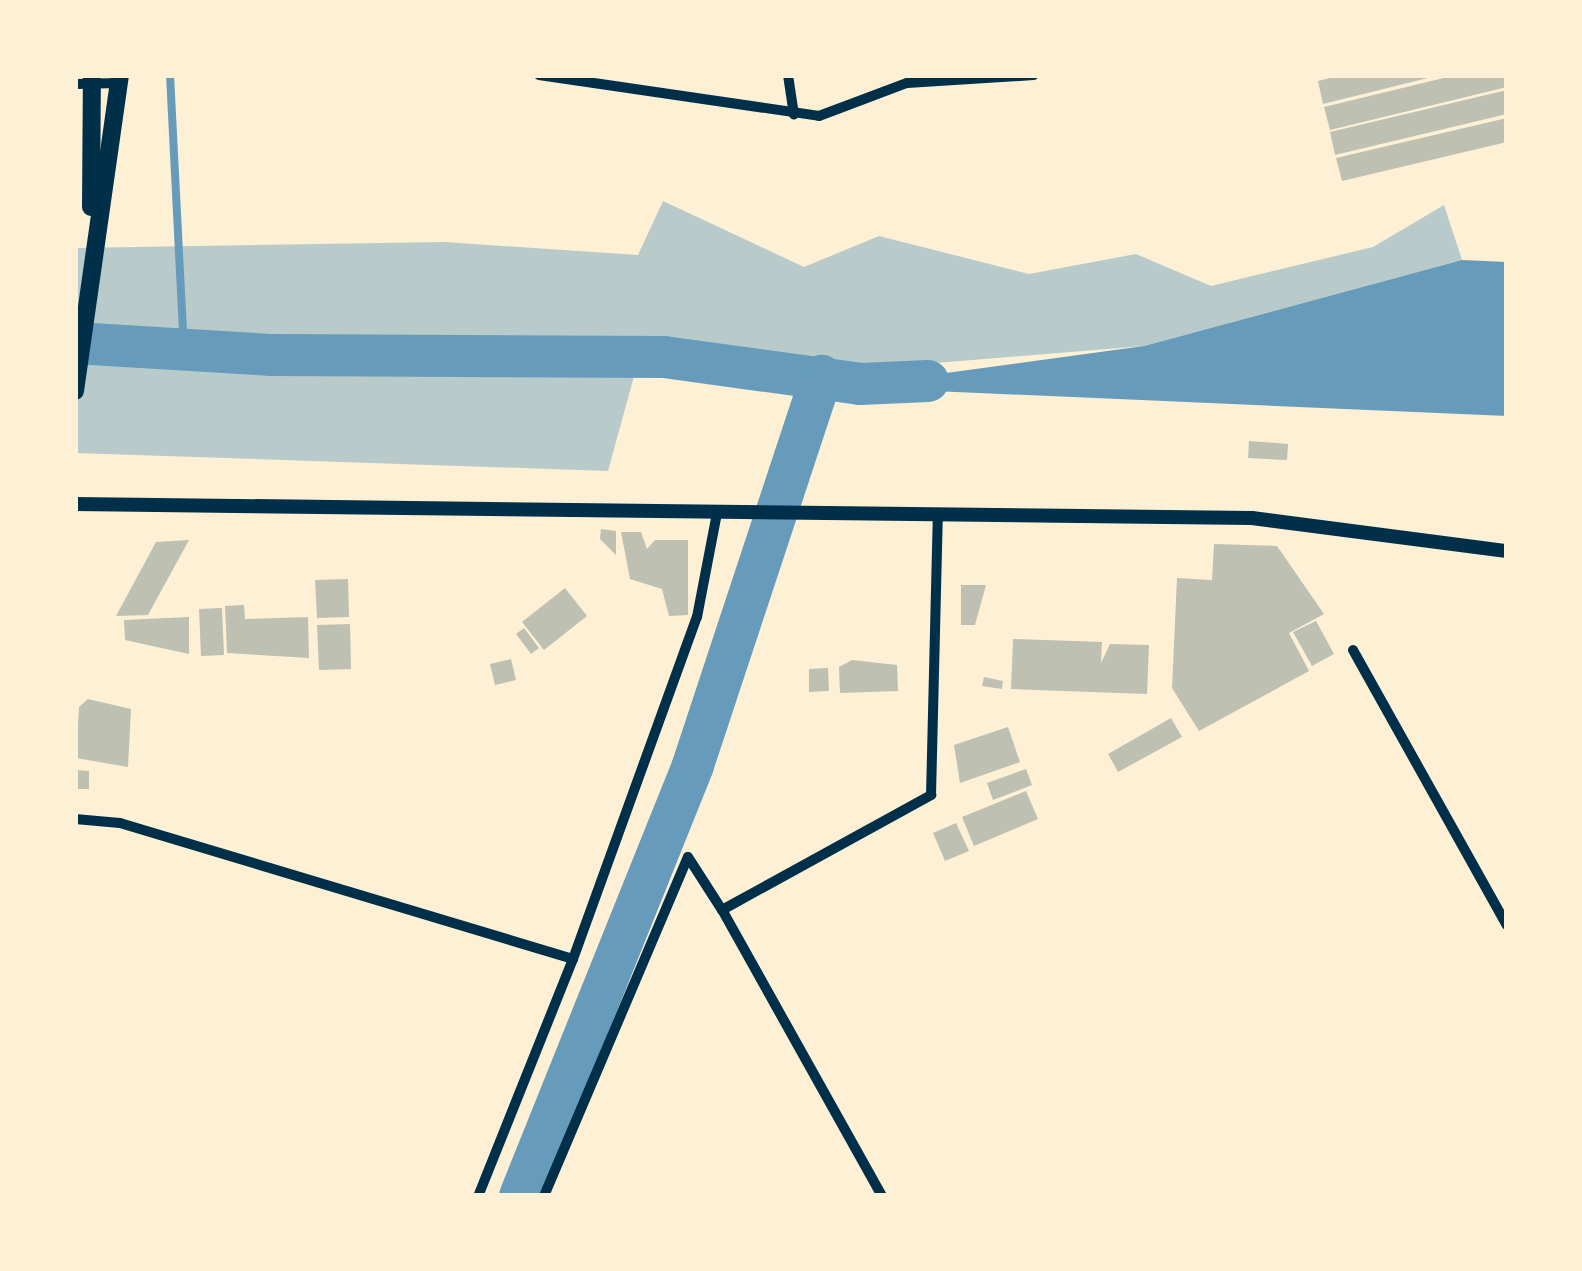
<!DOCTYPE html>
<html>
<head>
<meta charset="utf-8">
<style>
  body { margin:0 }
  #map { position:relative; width:1582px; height:1271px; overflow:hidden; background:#fdf0d5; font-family:"DM Sans",sans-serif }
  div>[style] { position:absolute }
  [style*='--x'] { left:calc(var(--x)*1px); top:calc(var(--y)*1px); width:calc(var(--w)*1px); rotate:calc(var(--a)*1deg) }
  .green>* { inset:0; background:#b9caca }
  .water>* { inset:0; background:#669bbc }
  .stream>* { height:8px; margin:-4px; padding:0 4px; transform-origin:4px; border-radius:4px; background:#669bbc }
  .river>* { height:42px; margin:-21px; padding:0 21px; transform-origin:21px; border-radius:21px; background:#669bbc }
  .building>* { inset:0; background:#bec0b2 }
  .minor>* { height:10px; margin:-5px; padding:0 5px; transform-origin:5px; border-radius:5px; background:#003049 }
  .tertiary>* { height:14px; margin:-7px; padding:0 7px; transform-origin:7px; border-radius:7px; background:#003049 }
  .primary>* { height:18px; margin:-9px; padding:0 9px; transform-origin:9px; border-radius:9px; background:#003049 }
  span { translate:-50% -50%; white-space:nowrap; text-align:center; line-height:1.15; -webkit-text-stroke:8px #fdf0d5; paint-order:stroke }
  .frame { position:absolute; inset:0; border:78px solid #fdf0d5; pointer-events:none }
</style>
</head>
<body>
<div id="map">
  <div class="green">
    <i style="clip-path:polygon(663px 201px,804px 267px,879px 236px,1029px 274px,1136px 254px,1211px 286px,1373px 247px,1444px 205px,1462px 260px,1144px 346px,899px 366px,642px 347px,608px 471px,75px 453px,75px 248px,444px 242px,638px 255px)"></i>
  </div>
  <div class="water">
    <i style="clip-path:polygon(1462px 260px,1507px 262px,1507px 416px,843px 387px,1144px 346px)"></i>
  </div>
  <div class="stream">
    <i style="--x:170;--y:75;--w:274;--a:87.1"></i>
  </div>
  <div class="river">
    <i style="--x:75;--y:343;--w:195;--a:3.5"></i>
    <i style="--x:270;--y:355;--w:394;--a:0.3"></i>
    <i style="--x:664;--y:357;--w:198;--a:7.8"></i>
    <i style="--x:860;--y:384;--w:68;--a:-2.5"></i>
    <i style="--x:520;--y:1196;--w:464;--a:-68.1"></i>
    <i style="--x:693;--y:765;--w:410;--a:-71.7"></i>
  </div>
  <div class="building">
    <i style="clip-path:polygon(1342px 75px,1436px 75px,1436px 76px,1323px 104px,1318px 81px)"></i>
    <i style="clip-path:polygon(1456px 75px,1507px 75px,1507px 87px,1330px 130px,1324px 107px)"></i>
    <i style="clip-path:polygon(1507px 90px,1507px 114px,1335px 155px,1330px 132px)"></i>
    <i style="clip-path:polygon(1507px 118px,1507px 142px,1342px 181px,1336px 158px)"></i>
    <i style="clip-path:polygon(1249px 441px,1288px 444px,1287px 460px,1248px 458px)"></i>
    <i style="clip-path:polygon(601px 529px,616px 531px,616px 555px,600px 539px)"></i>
    <i style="clip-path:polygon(621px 532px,641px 532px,647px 549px,655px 540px,688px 540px,688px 615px,669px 616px,662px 589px,630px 579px)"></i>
    <i style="clip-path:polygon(189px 540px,148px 615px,116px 616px,156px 542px)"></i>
    <i style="clip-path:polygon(1214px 544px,1277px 546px,1324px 614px,1289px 633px,1309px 671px,1199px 731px,1172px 688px,1177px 578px,1212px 580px)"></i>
    <i style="clip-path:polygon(348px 579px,349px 617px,317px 618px,315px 580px)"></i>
    <i style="clip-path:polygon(961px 585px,986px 585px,975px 625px,961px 625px)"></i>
    <i style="clip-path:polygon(565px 588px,587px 616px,544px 650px,522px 622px)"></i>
    <i style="clip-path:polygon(244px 605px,245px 619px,308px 617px,309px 658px,227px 653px,225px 606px)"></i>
    <i style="clip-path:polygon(222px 608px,224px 655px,201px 656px,199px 609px)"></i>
    <i style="clip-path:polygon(189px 617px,189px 654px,125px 640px,124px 620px)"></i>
    <i style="clip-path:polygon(1316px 621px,1334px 654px,1312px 666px,1293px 632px)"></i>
    <i style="clip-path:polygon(350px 624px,351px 669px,319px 670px,317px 625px)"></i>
    <i style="clip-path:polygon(524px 628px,539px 648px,531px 654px,516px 634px)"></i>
    <i style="clip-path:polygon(1013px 639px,1102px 642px,1101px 663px,1110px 644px,1149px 645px,1147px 694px,1011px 689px)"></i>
    <i style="clip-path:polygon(511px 659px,516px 680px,495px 685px,490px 664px)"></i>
    <i style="clip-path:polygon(852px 660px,897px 665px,898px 691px,840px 693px,839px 667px)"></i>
    <i style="clip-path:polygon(828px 668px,829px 691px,809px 692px,809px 669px)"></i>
    <i style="clip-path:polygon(984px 677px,1003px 681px,1002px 689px,982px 686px)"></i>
    <i style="clip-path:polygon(88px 699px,131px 709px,128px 767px,76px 758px,79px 707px)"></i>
    <i style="clip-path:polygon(1171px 718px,1182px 737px,1118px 772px,1108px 754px)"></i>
    <i style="clip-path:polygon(1008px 727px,1020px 762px,960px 783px,954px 745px)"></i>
    <i style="clip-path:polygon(1026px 769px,1032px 785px,993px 800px,987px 783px)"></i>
    <i style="clip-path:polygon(75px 770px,89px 771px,89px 789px,75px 789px)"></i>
    <i style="clip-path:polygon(1026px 791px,1038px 819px,974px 846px,962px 817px)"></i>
    <i style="clip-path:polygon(956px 823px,969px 851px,945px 861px,933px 833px)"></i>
  </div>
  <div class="minor">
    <i style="--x:539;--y:75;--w:283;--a:8.3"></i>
    <i style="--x:819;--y:116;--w:94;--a:-20.6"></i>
    <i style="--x:907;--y:83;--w:127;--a:-3.6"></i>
    <i style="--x:788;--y:75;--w:40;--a:81.5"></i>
    <i style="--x:75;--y:84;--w:44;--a:-1.3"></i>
    <i style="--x:1353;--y:650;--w:315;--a:60.8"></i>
    <i style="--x:75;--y:819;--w:45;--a:5.1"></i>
    <i style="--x:120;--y:823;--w:473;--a:16.7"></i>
    <i style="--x:573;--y:959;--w:255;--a:111.8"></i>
    <i style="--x:573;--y:959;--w:364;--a:-70.1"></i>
    <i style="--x:697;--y:617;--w:106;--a:-79.1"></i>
    <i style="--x:544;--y:1196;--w:368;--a:-67"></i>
    <i style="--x:688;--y:857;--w:63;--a:57.3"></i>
    <i style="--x:882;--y:1196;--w:328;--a:-119.2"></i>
    <i style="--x:722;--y:910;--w:239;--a:-28.8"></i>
    <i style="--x:931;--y:795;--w:280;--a:-88.6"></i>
  </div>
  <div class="tertiary">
    <i style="--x:75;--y:504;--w:1177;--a:0.68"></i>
    <i style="--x:1252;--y:518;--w:257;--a:7.4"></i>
  </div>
  <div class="primary">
    <i style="--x:91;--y:207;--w:132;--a:-89.6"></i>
    <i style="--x:75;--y:391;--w:319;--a:-81.9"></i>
  </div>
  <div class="frame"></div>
</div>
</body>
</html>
